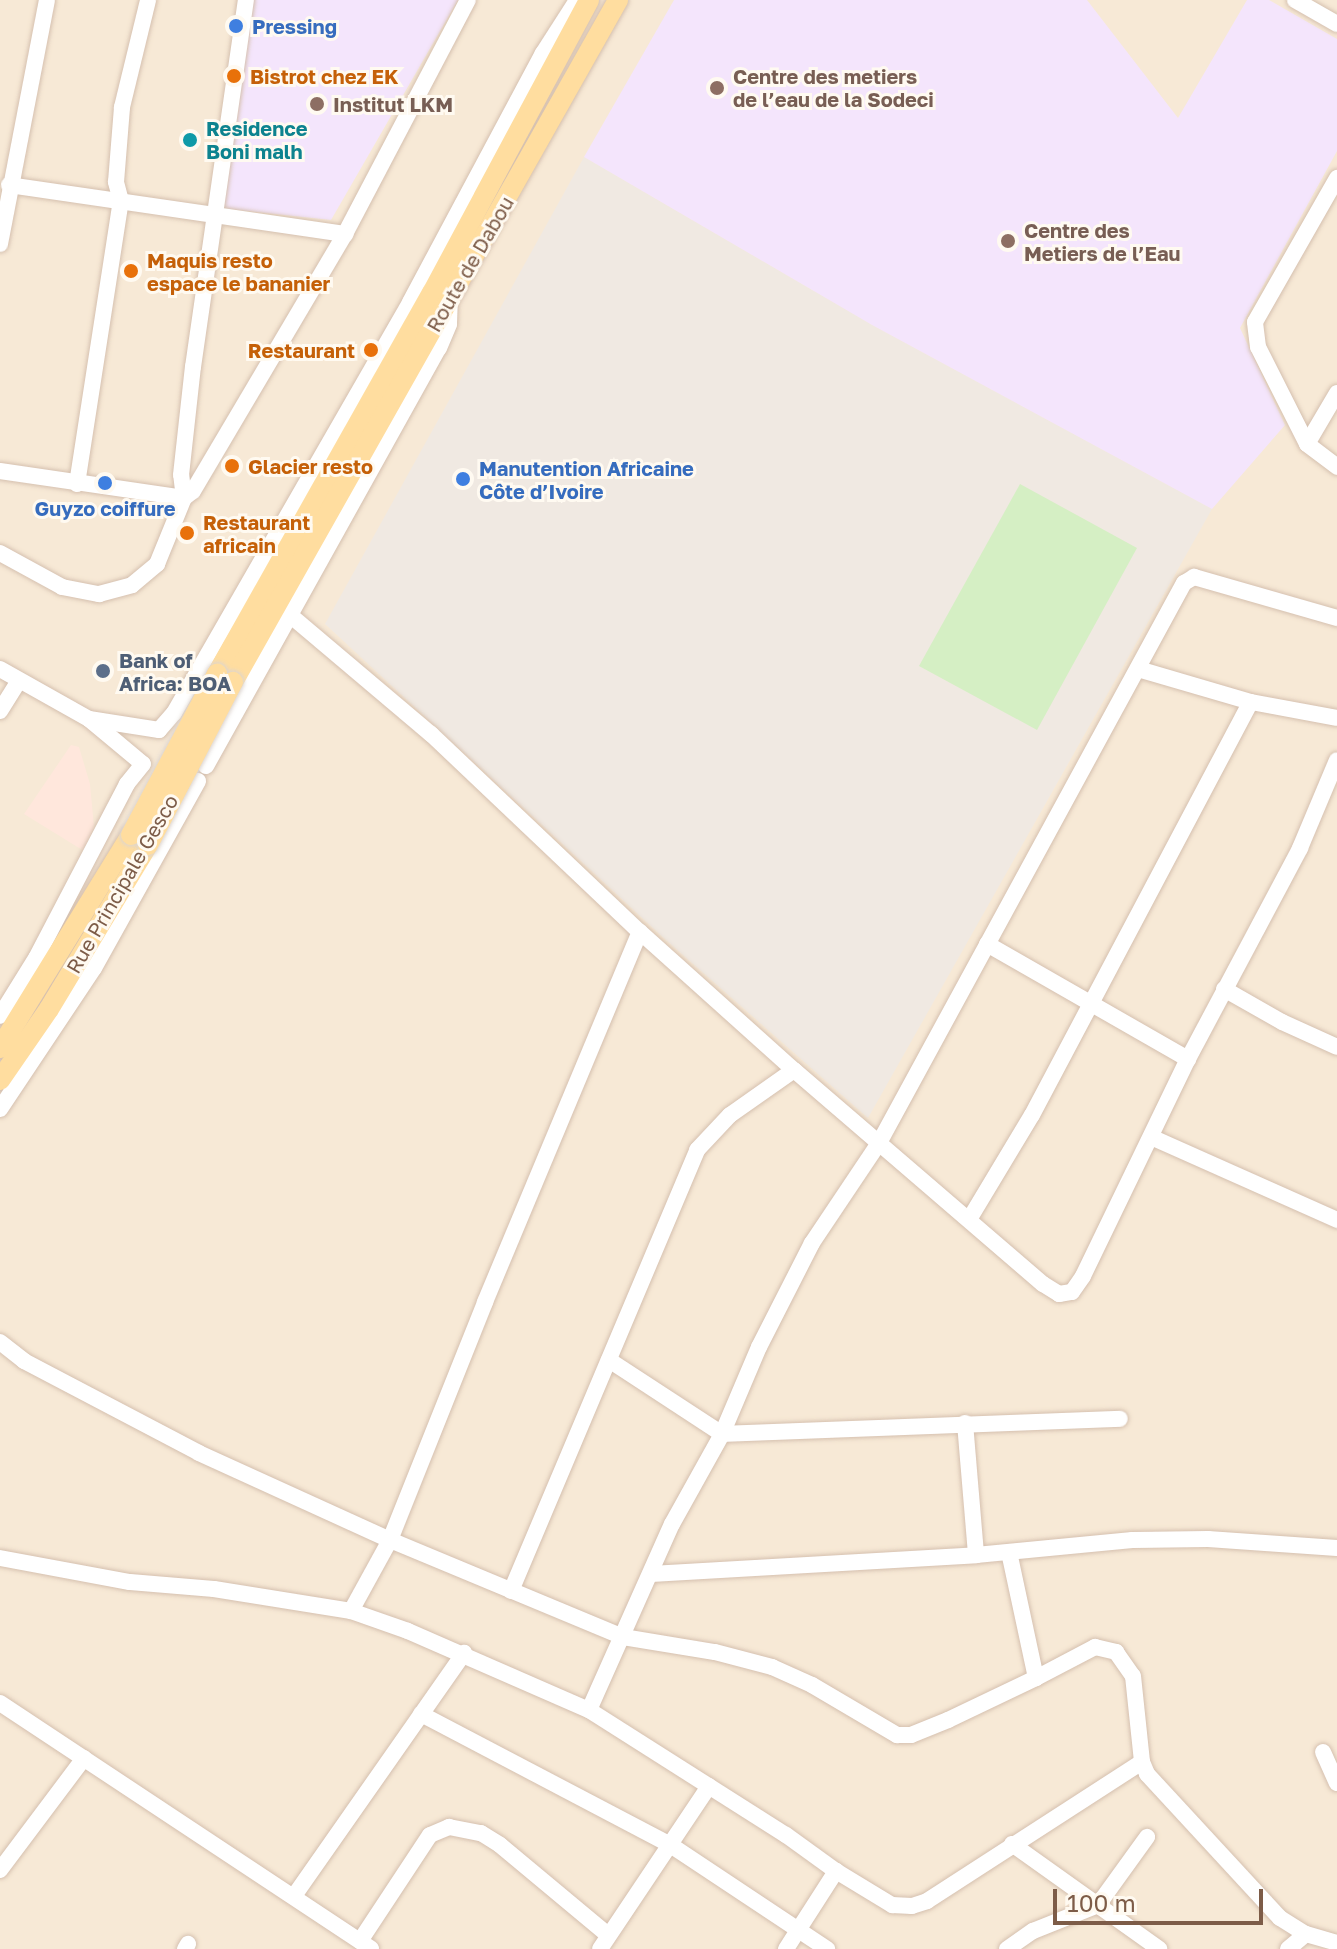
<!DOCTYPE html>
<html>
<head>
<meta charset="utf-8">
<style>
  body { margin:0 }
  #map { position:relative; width:1337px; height:1949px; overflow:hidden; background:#fff7e9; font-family:"Golos Text",sans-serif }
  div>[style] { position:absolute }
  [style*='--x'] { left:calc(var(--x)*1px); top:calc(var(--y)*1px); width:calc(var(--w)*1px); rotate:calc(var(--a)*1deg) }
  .residential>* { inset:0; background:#f7e9d6 }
  .commercial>* { inset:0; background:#ffe7dc }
  .industrial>* { inset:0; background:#f0e9e2 }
  .education>* { inset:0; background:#f4e5fc }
  .green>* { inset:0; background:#d5efc4 }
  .roads { filter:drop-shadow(0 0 2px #d5c0af) drop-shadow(0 0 2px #d5c0af) }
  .minor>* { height:16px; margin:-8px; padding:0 8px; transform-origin:8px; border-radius:8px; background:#fff }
  .major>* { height:20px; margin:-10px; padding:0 10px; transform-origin:10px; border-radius:10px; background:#ffdd9f }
  .bridges { filter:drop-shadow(0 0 2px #ddd5cf) drop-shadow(0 0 2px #ddd5cf) }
  .major-bridge>* { height:20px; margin:-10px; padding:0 10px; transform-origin:10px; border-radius:10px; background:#ffdd9f }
  .dots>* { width:22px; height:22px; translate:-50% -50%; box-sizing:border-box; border:4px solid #fffaf1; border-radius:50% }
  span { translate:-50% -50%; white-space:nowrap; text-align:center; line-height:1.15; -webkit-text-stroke:6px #fffaf1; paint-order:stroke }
  .shop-label { font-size:20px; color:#366cbe; font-weight:700 }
  .left { translate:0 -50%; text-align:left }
  .food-label { font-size:20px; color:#c56008; font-weight:700 }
  .right { translate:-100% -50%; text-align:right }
  .education-label { font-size:20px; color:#785e54; font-weight:700 }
  .culture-label { font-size:20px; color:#0d838f; font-weight:700 }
  .street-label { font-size:20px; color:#7d5c48 }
  .service-label { font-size:20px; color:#4e5e75; font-weight:700 }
  .scale { position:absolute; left:1053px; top:1889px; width:210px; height:36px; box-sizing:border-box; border:4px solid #7d5c48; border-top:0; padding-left:10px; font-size:24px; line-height:28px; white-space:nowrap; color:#7d5c48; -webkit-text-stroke:6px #fffaf1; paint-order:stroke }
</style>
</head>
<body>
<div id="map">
  <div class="residential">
    <i style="clip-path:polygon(0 0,1337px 0,1337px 1949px,0 1949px)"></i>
  </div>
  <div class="commercial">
    <i style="clip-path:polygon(71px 745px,79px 747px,90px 784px,94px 827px,84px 851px,24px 814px)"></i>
  </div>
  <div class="industrial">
    <i style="clip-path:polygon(584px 157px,872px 325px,1212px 509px,868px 1118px,667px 941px,325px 624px)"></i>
  </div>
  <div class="education">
    <i style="clip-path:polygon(252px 0,458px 0,331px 220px,220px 208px)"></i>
    <i style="clip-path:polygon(674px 0,1087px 0,1178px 118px,1247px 0,1269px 0,1337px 39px,1337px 151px,1240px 328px,1285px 425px,1212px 509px,872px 325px,584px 157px)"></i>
  </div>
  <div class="green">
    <i style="clip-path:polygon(1020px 484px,1137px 548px,1037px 730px,919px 666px)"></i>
  </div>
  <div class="roads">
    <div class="minor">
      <i style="--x:1295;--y:0;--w:48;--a:29.7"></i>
      <i style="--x:9;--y:185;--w:340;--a:8.3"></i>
      <i style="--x:0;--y:244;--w:248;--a:-79.1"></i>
      <i style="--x:1337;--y:393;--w:59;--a:120.5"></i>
      <i style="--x:1307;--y:444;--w:38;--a:37"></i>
      <i style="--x:1307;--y:444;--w:109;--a:-116.8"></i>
      <i style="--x:1258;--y:347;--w:25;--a:-97"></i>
      <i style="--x:1255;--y:322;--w:166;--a:-60.3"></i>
      <i style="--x:0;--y:471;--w:186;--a:8.3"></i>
      <i style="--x:184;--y:498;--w:23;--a:-97"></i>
      <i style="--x:181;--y:475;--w:109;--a:-83.7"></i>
      <i style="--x:193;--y:367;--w:371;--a:-81.8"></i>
      <i style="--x:77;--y:484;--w:286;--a:-81.2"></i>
      <i style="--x:121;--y:201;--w:20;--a:-105"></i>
      <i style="--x:116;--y:182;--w:75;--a:-85.4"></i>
      <i style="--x:122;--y:107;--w:110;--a:-76.3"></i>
      <i style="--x:0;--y:553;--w:71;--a:28.7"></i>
      <i style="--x:62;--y:587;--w:38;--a:11"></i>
      <i style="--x:99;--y:594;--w:34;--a:-15"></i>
      <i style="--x:132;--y:585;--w:33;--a:-40"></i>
      <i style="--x:157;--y:564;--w:71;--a:-67.8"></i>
      <i style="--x:184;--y:498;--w:11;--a:-38"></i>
      <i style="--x:193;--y:491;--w:299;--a:-59.4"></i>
      <i style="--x:345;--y:234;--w:264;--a:-62.3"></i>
      <i style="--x:290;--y:615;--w:185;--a:40.2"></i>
      <i style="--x:431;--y:734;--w:288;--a:43.5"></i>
      <i style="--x:640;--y:932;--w:207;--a:41.9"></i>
      <i style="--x:794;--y:1070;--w:328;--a:40.7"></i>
      <i style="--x:1043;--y:1284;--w:19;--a:32"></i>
      <i style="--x:1059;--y:1294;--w:13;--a:-9"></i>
      <i style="--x:1072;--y:1292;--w:19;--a:-55"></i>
      <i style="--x:1083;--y:1276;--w:241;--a:-64.2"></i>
      <i style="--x:1188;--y:1059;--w:239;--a:-62"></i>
      <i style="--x:1300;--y:848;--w:95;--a:-67.2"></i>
      <i style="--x:0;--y:669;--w:102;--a:29.3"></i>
      <i style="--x:89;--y:719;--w:70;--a:39.8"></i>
      <i style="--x:143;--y:764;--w:26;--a:129"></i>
      <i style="--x:127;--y:784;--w:196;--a:117.6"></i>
      <i style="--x:36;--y:958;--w:68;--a:121.8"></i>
      <i style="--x:1138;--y:669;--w:118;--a:16.3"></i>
      <i style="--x:1251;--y:702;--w:87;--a:10.5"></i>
      <i style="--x:0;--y:711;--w:36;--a:-58"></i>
      <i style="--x:89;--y:719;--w:71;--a:8.9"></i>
      <i style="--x:159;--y:730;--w:23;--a:-49"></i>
      <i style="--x:174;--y:713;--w:474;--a:-60.1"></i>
      <i style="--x:410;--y:302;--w:282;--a:-61.9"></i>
      <i style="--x:543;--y:53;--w:63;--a:-57.3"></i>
      <i style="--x:206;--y:766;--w:479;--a:-60.9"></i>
      <i style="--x:439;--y:348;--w:26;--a:-67"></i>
      <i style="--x:449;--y:324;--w:24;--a:-88"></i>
      <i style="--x:987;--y:944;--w:232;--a:29.8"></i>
      <i style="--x:1224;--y:989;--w:67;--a:29.6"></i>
      <i style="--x:1282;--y:1022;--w:60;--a:24.4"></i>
      <i style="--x:0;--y:1109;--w:169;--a:-56.3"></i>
      <i style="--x:94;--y:968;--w:214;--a:-60.9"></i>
      <i style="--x:1151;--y:1137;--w:204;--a:24"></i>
      <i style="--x:970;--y:1218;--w:120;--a:-59"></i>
      <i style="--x:1032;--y:1115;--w:467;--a:-62.1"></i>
      <i style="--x:0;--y:1342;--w:31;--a:38"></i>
      <i style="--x:24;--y:1361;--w:198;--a:27.7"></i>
      <i style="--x:199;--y:1453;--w:210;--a:24.5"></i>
      <i style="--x:390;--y:1540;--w:252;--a:22.6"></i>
      <i style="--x:623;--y:1637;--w:93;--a:9.3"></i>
      <i style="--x:715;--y:1652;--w:59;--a:14.7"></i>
      <i style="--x:772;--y:1667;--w:44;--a:24.2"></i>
      <i style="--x:812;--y:1685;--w:99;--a:30.5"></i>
      <i style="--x:897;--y:1735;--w:14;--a:0"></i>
      <i style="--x:911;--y:1735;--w:40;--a:-22"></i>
      <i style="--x:948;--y:1720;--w:98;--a:-25.5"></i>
      <i style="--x:609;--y:1360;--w:135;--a:33.2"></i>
      <i style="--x:722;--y:1434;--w:398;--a:-2.2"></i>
      <i style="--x:965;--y:1423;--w:132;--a:85.2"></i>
      <i style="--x:1009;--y:1552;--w:129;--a:77.9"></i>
      <i style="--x:1036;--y:1678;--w:67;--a:-27.7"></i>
      <i style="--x:1095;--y:1647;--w:22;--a:13"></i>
      <i style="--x:1116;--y:1652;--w:29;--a:55"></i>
      <i style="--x:1133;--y:1676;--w:86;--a:84"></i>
      <i style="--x:1142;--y:1762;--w:13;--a:67"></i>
      <i style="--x:1147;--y:1774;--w:196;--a:47.3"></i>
      <i style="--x:1280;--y:1918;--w:31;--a:32"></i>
      <i style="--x:1306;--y:1934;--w:32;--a:16"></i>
      <i style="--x:0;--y:1558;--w:132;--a:10.5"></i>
      <i style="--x:130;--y:1582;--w:84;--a:4.8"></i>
      <i style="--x:214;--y:1589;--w:139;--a:9.1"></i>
      <i style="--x:351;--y:1611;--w:60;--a:19.3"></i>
      <i style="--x:408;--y:1631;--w:197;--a:23.6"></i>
      <i style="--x:589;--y:1710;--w:233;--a:32.4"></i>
      <i style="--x:786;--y:1835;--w:62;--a:35.8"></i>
      <i style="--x:651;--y:1574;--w:326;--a:-3.3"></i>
      <i style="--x:976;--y:1555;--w:157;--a:-5.5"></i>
      <i style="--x:1132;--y:1540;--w:76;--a:-0.8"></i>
      <i style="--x:1208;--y:1539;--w:129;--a:4"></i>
      <i style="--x:511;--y:1591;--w:479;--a:-67.1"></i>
      <i style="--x:697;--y:1150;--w:48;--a:-46.7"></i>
      <i style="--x:730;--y:1115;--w:78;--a:-35.1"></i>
      <i style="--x:351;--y:1611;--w:81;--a:-61.2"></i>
      <i style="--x:390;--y:1540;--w:256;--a:-68.2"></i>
      <i style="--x:485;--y:1302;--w:401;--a:-67.3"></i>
      <i style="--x:0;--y:1703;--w:445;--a:33.5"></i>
      <i style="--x:589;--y:1710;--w:204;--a:-66"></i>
      <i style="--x:672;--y:1524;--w:103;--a:-60.9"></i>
      <i style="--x:722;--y:1434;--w:95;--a:-67"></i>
      <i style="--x:759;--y:1347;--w:117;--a:-63"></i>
      <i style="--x:812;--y:1243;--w:120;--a:-56.2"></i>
      <i style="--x:879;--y:1143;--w:638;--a:-61.43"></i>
      <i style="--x:1184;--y:583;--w:12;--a:-31"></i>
      <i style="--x:1194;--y:577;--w:149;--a:16"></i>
      <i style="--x:421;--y:1714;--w:280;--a:27.7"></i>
      <i style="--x:669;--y:1844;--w:190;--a:33.6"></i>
      <i style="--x:1323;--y:1752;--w:34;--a:66"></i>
      <i style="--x:1012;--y:1844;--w:181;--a:35.5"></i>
      <i style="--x:0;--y:1870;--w:140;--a:-53.1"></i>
      <i style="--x:294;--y:1896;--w:297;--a:-55"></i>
      <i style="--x:360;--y:1941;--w:127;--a:-56.6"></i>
      <i style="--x:430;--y:1835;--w:21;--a:-23"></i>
      <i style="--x:449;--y:1827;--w:33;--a:11"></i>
      <i style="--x:481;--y:1833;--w:22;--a:32"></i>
      <i style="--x:500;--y:1845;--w:141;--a:39.8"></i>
      <i style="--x:185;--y:1949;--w:6;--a:-59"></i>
      <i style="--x:600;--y:1949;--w:196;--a:-56.2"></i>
      <i style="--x:786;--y:1949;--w:93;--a:-57.3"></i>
      <i style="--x:836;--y:1871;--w:66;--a:31.3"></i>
      <i style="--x:892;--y:1905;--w:20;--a:3"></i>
      <i style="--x:912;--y:1906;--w:16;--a:-18"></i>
      <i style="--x:927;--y:1901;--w:256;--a:-32.9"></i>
      <i style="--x:1007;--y:1949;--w:32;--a:-35"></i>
      <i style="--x:1033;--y:1931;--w:70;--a:-21.8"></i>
      <i style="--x:1098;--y:1905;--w:84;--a:-54.2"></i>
      <i style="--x:1288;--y:1949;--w:23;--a:-40"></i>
    </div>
    <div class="major">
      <i style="--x:217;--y:674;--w:437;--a:-60.6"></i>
      <i style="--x:432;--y:293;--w:332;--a:-61.8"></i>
      <i style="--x:233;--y:682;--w:783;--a:-60.55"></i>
      <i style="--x:0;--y:1048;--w:250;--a:-58.4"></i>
      <i style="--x:0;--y:1080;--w:86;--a:-55.4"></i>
      <i style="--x:49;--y:1009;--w:192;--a:-58.9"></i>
    </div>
  </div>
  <div class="bridges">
    <div class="major-bridge">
      <i style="--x:131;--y:835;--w:183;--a:-61.9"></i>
      <i style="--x:148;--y:845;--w:184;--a:-62.5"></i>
    </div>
  </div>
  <div class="dots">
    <i style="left:236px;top:26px;background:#3f7fe0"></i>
    <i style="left:234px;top:76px;background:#e8710a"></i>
    <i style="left:717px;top:88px;background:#8d6e63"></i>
    <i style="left:317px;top:104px;background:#8d6e63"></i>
    <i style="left:190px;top:140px;background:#0f9aa8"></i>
    <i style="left:1008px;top:241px;background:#8d6e63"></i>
    <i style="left:131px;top:271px;background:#e8710a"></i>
    <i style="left:371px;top:350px;background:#e8710a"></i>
    <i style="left:232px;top:466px;background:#e8710a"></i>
    <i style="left:463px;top:479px;background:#3f7fe0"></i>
    <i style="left:105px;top:483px;background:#3f7fe0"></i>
    <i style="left:187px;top:533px;background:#e8710a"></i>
    <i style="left:103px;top:671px;background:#5c6f8a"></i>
  </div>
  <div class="shop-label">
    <span class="left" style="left:252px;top:26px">Pressing</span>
    <span class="left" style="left:479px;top:480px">Manutention Africaine<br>Côte d’Ivoire</span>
    <span style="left:105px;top:508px">Guyzo coiffure</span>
  </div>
  <div class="food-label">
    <span class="left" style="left:250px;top:76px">Bistrot chez EK</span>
    <span class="left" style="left:147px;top:272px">Maquis resto<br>espace le bananier</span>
    <span class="right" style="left:355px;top:350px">Restaurant</span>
    <span class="left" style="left:248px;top:466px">Glacier resto</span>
    <span class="left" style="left:203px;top:534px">Restaurant<br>africain</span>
  </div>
  <div class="education-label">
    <span class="left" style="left:733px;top:88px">Centre des metiers<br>de l’eau de la Sodeci</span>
    <span class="left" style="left:333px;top:104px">Institut LKM</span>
    <span class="left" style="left:1024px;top:242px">Centre des<br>Metiers de l’Eau</span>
  </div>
  <div class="culture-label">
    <span class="left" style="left:206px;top:140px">Residence<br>Boni malh</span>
  </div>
  <div class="street-label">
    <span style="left:470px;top:264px;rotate:-60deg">Route de Dabou</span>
    <span style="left:122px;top:884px;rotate:-60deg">Rue Principale Gesco</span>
  </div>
  <div class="service-label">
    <span class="left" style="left:119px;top:672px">Bank of<br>Africa: BOA</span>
  </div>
  <div class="scale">100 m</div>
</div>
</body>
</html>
